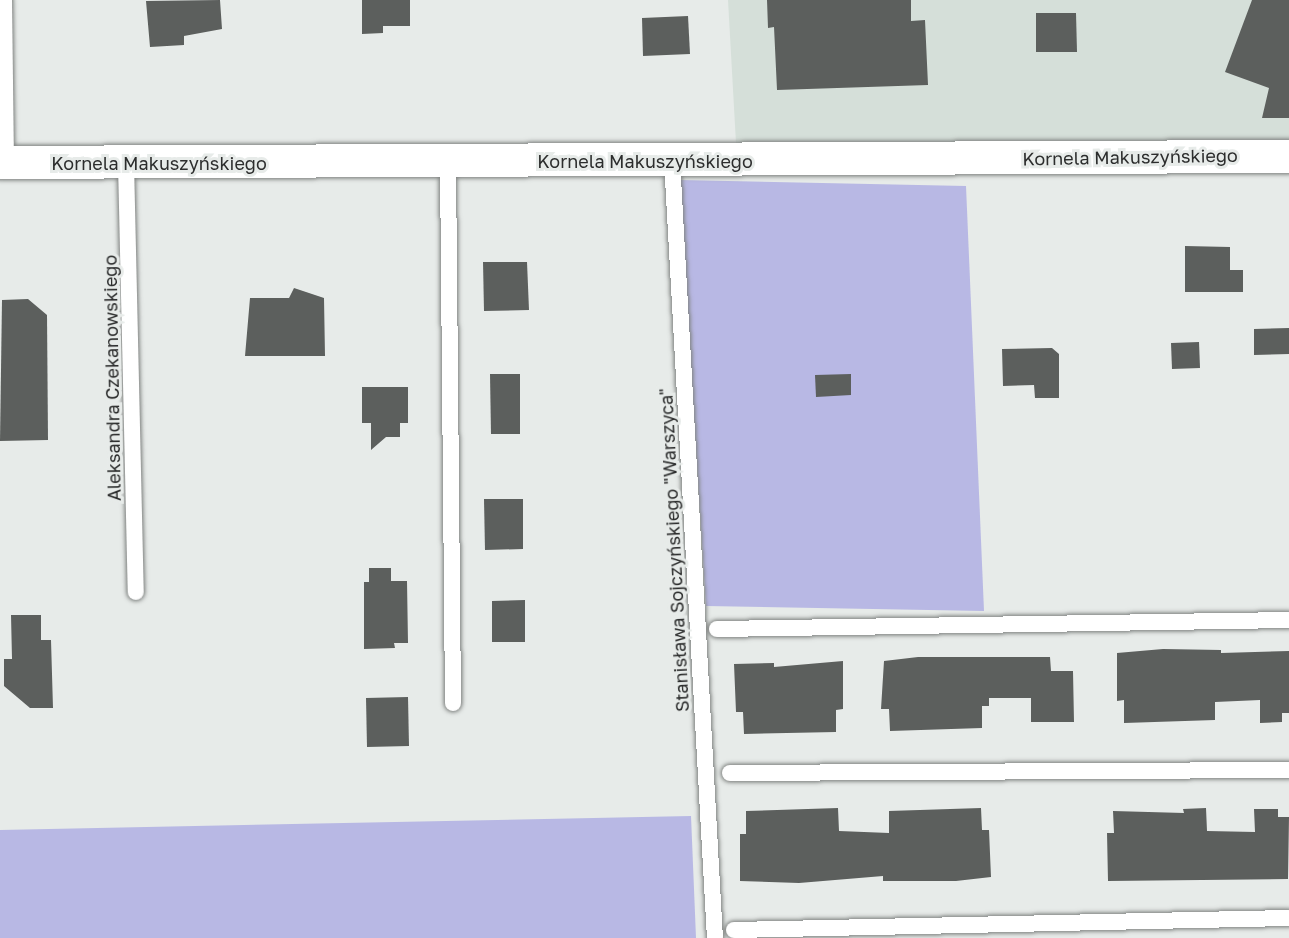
<!DOCTYPE html>
<html>
<head>
<meta charset="utf-8">
<style>
  body { margin:0 }
  #map { position:relative; width:1289px; height:938px; overflow:hidden; background:#e7ebe9; font-family:"Golos Text",sans-serif }
  div>[style] { position:absolute }
  [style*='--x'] { left:calc(var(--x)*1px); top:calc(var(--y)*1px); width:calc(var(--w)*1px); rotate:calc(var(--a)*1deg) }
  .built>* { inset:0; background:#d5dfd9 }
  .green>* { inset:0; background:#b8b8e4 }
  .building>* { inset:0; background:#5c5f5d }
  .roads { filter:drop-shadow(0 0 2px #818482) drop-shadow(0 0 2px #818482) }
  .lane>* { height:16px; margin:-8px; padding:0 8px; transform-origin:8px; border-radius:8px; background:#fff }
  .secondary>* { height:33px; margin:-16.5px; padding:0 16.5px; transform-origin:16.5px; border-radius:16.5px; background:#fff }
  span { translate:-50% -50%; white-space:nowrap; text-align:center; line-height:1.15; -webkit-text-stroke:6px #e7ebe9; paint-order:stroke }
  .street-label { font-size:18px; color:#2c2d2d }
</style>
</head>
<body>
<div id="map">
  <div class="built">
    <i style="clip-path:polygon(728px 0,1289px 0,1289px 156px,737px 161px)"></i>
  </div>
  <div class="green">
    <i style="clip-path:polygon(679px 180px,966px 186px,984px 611px,706px 606px)"></i>
    <i style="clip-path:polygon(691px 816px,696px 938px,0 938px,0 830px)"></i>
  </div>
  <div class="building">
    <i style="clip-path:polygon(220px 0,222px 29px,184px 36px,184px 45px,150px 47px,146px 1px)"></i>
    <i style="clip-path:polygon(362px 0,410px 0,410px 26px,383px 26px,383px 33px,362px 34px)"></i>
    <i style="clip-path:polygon(767px 0,911px 0,911px 21px,925px 20px,928px 85px,777px 90px,774px 27px,768px 28px)"></i>
    <i style="clip-path:polygon(1252px 0,1289px 0,1289px 118px,1262px 118px,1269px 88px,1225px 72px)"></i>
    <i style="clip-path:polygon(1036px 13px,1076px 13px,1077px 52px,1036px 52px)"></i>
    <i style="clip-path:polygon(688px 16px,690px 54px,643px 56px,642px 18px)"></i>
    <i style="clip-path:polygon(1185px 246px,1230px 247px,1230px 270px,1243px 270px,1243px 292px,1185px 292px)"></i>
    <i style="clip-path:polygon(483px 262px,527px 262px,529px 310px,484px 311px)"></i>
    <i style="clip-path:polygon(294px 288px,324px 298px,325px 356px,245px 356px,250px 298px,289px 298px)"></i>
    <i style="clip-path:polygon(28px 299px,47px 315px,48px 440px,0 441px,2px 300px)"></i>
    <i style="clip-path:polygon(1289px 328px,1289px 354px,1254px 355px,1254px 329px)"></i>
    <i style="clip-path:polygon(1199px 342px,1200px 368px,1172px 369px,1171px 343px)"></i>
    <i style="clip-path:polygon(1052px 348px,1059px 354px,1059px 398px,1035px 398px,1034px 385px,1003px 386px,1002px 349px)"></i>
    <i style="clip-path:polygon(490px 374px,520px 374px,520px 434px,491px 434px)"></i>
    <i style="clip-path:polygon(851px 374px,851px 395px,816px 397px,815px 375px)"></i>
    <i style="clip-path:polygon(362px 387px,408px 387px,408px 423px,400px 423px,400px 437px,386px 437px,371px 450px,371px 423px,362px 423px)"></i>
    <i style="clip-path:polygon(484px 499px,523px 499px,523px 549px,485px 550px)"></i>
    <i style="clip-path:polygon(369px 568px,391px 568px,391px 581px,407px 581px,408px 643px,394px 643px,395px 648px,364px 649px,364px 582px,369px 582px)"></i>
    <i style="clip-path:polygon(525px 600px,525px 642px,492px 642px,492px 601px)"></i>
    <i style="clip-path:polygon(11px 615px,41px 615px,41px 640px,51px 640px,53px 708px,30px 708px,4px 686px,4px 659px,12px 659px)"></i>
    <i style="clip-path:polygon(1163px 649px,1221px 650px,1221px 653px,1289px 651px,1289px 713px,1282px 713px,1282px 722px,1260px 723px,1260px 700px,1215px 702px,1215px 720px,1124px 723px,1124px 700px,1117px 701px,1117px 653px)"></i>
    <i style="clip-path:polygon(918px 657px,1050px 657px,1051px 671px,1073px 671px,1074px 722px,1031px 722px,1031px 698px,989px 698px,989px 706px,982px 706px,982px 728px,890px 731px,889px 709px,881px 709px,884px 661px)"></i>
    <i style="clip-path:polygon(843px 661px,843px 709px,836px 710px,836px 732px,744px 734px,743px 712px,736px 712px,734px 664px,774px 663px,774px 667px)"></i>
    <i style="clip-path:polygon(408px 697px,409px 746px,367px 747px,366px 698px)"></i>
    <i style="clip-path:polygon(838px 808px,839px 831px,889px 833px,889px 811px,981px 808px,982px 830px,989px 830px,991px 877px,956px 881px,883px 881px,883px 876px,799px 883px,740px 881px,740px 834px,746px 834px,746px 811px)"></i>
    <i style="clip-path:polygon(1206px 808px,1207px 831px,1255px 832px,1254px 809px,1278px 809px,1278px 817px,1289px 817px,1288px 879px,1108px 881px,1107px 833px,1114px 833px,1113px 811px,1184px 813px,1183px 809px)"></i>
  </div>
  <div class="roads">
    <div class="lane">
      <i style="--x:4;--y:0;--w:162;--a:89.3"></i>
      <i style="--x:672;--y:160;--w:779;--a:86.84"></i>
      <i style="--x:126;--y:163;--w:429;--a:88.7"></i>
      <i style="--x:448;--y:163;--w:540;--a:89.47"></i>
      <i style="--x:717;--y:629;--w:572;--a:-0.9"></i>
      <i style="--x:730;--y:773;--w:559;--a:-0.31"></i>
      <i style="--x:734;--y:930;--w:555;--a:-1.24"></i>
    </div>
    <div class="secondary">
      <i style="--x:0;--y:162;--w:1289;--a:-0.27"></i>
    </div>
  </div>
  <div class="street-label">
    <span style="left:1130px;top:157px;rotate:-1deg">Kornela Makuszyńskiego</span>
    <span style="left:645px;top:161px">Kornela Makuszyńskiego</span>
    <span style="left:159px;top:163px">Kornela Makuszyńskiego</span>
    <span style="left:112px;top:378px;rotate:-91deg">Aleksandra Czekanowskiego</span>
    <span style="left:674px;top:550px;rotate:-93deg">Stanisława Sojczyńskiego "Warszyca"</span>
  </div>
</div>
</body>
</html>
